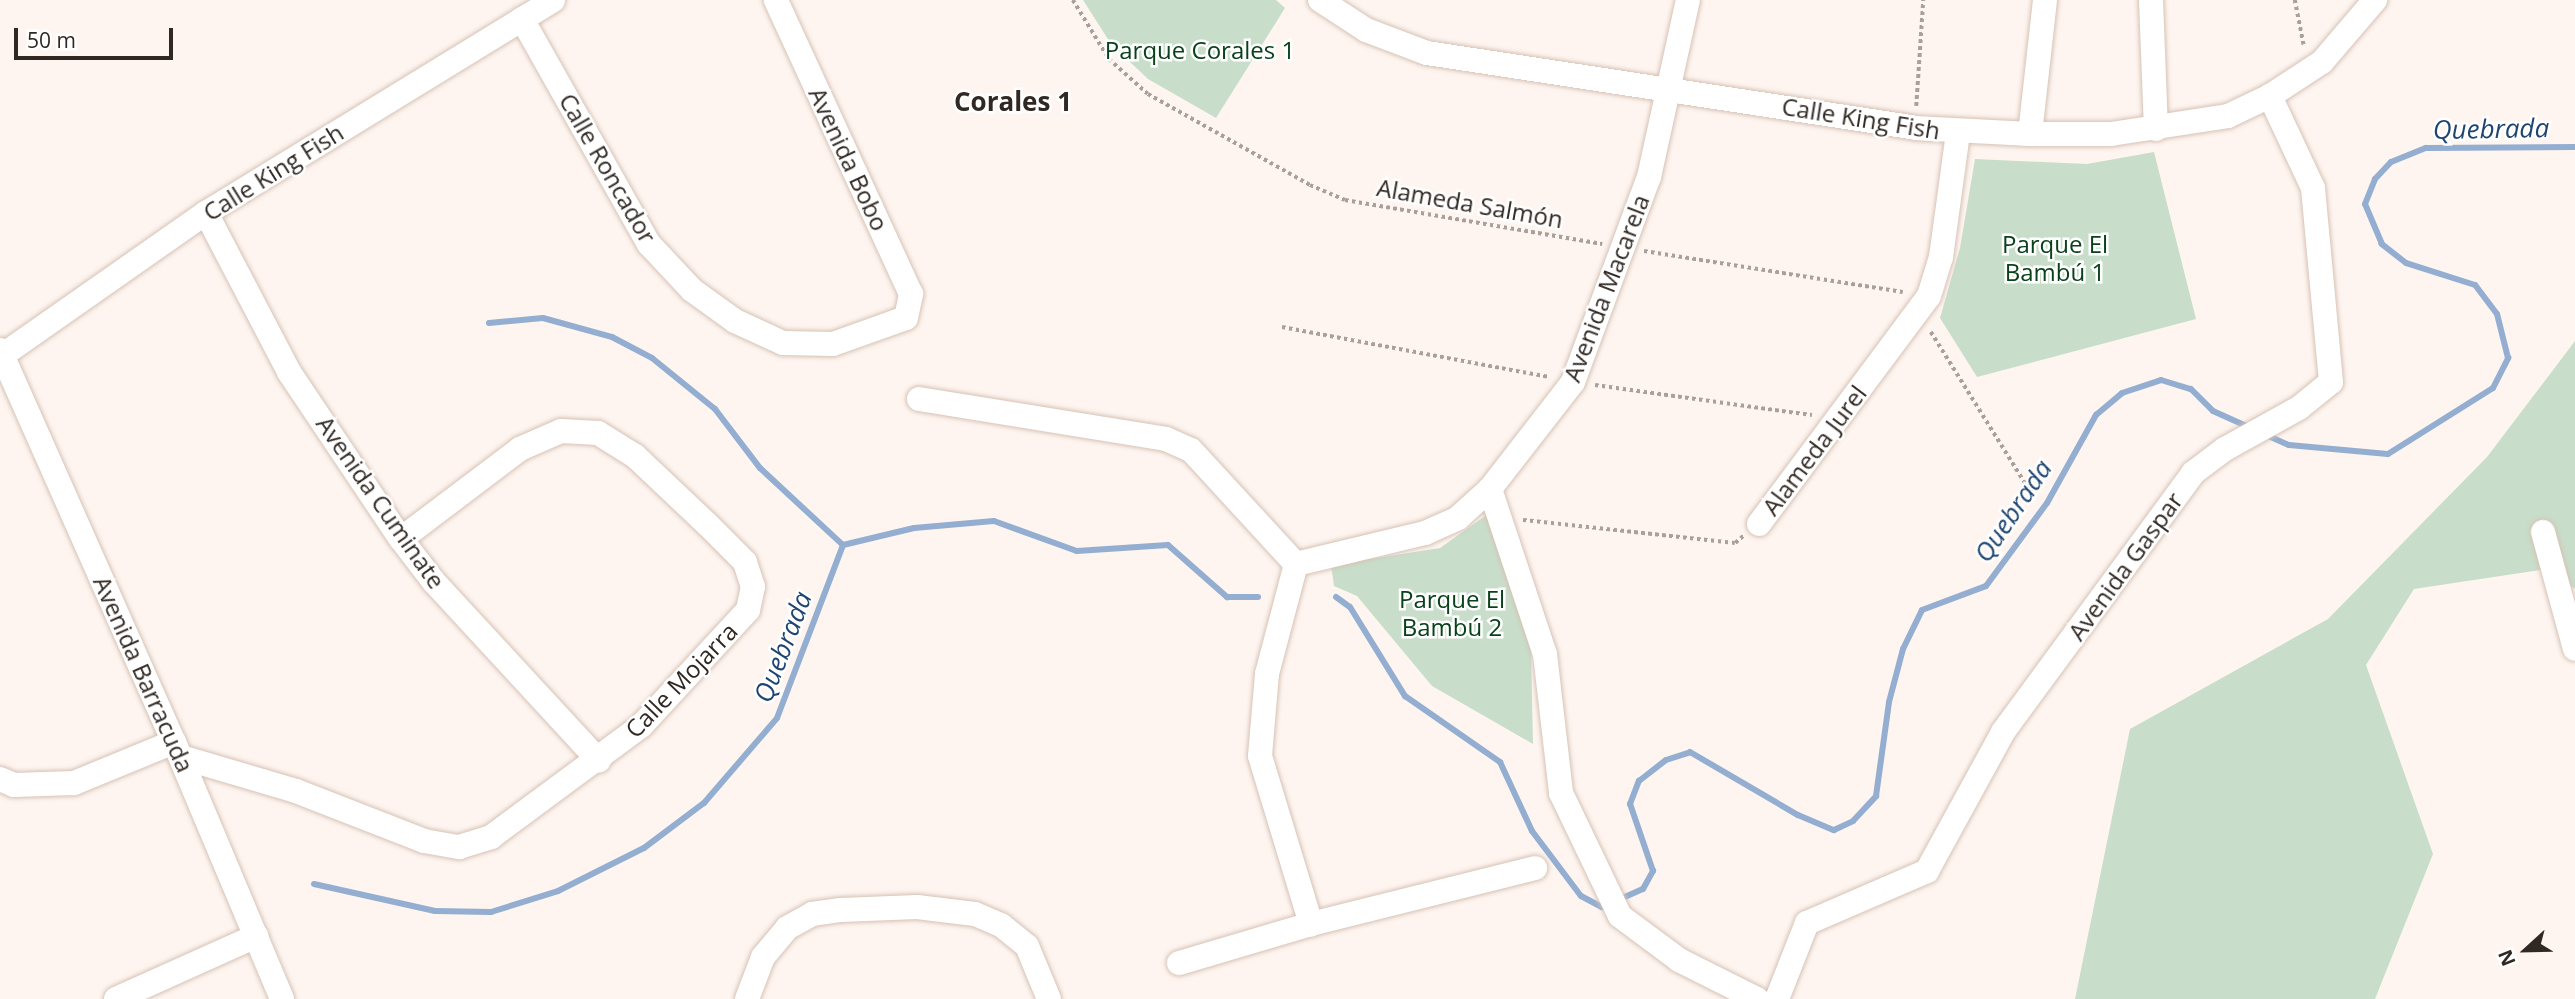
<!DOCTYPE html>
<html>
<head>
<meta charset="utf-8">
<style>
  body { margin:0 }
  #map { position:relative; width:2575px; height:999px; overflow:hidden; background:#fef5f0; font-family:"Open Sans",sans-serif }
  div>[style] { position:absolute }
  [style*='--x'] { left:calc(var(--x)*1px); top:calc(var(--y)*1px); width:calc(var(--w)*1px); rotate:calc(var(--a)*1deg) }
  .green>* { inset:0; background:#c8deca }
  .stream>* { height:6px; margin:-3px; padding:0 3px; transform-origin:3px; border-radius:3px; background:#93aed0 }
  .path>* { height:3.5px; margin-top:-1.75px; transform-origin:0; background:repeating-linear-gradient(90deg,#a9a09b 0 3.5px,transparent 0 7px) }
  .roads { filter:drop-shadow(0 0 2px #d6c2b5) drop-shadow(0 0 2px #d6c2b5) }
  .minor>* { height:24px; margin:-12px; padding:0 12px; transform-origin:12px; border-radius:12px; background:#fff }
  span { translate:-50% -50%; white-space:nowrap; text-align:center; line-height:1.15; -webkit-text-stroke:5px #fff; paint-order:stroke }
  .park-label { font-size:24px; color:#09421a }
  .street-label { font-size:24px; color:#302823 }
  .neighbourhood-label { font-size:26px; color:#302823; font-weight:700 }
  .water-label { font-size:26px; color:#1e4572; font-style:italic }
  .north { position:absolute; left:2491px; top:915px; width:70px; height:70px; -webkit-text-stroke:5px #fff; paint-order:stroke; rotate:248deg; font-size:19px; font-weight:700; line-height:28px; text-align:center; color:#302823 }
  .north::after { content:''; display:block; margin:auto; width:24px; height:32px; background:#302823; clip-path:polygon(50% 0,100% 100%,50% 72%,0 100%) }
  .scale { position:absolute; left:14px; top:28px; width:159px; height:32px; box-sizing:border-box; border:4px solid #302823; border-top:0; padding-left:9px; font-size:21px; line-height:24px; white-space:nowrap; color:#302823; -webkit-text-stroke:5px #fff; paint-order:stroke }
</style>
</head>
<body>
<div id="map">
  <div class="green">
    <i style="clip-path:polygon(1083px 0,1276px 0,1285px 8px,1216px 118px,1148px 79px,1111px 44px)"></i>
    <i style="clip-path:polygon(2154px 152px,2196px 319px,1977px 377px,1940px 318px,1960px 248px,1975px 159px,2087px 164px)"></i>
    <i style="clip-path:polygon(2575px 341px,2575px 589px,2547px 569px,2414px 589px,2366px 665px,2433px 854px,2375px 999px,2075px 999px,2130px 729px,2328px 619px,2487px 457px)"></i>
    <i style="clip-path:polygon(1488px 514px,1531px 651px,1533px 744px,1432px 686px,1357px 596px,1334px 586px,1331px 565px,1440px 548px)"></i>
  </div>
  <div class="stream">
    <i style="--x:489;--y:323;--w:54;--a:-5.3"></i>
    <i style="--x:543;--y:318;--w:72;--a:15.4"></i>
    <i style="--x:612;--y:337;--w:45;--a:27.7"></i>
    <i style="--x:652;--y:358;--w:81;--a:39"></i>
    <i style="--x:715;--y:409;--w:74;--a:52.7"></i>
    <i style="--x:760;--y:468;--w:113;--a:42.9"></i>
    <i style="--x:2264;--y:434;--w:27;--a:24"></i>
    <i style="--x:2289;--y:445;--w:99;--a:5.2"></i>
    <i style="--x:2388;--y:454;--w:124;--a:-32.2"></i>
    <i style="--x:2493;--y:388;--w:34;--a:-63"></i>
    <i style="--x:2508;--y:358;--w:45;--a:-104"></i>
    <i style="--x:2497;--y:314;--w:36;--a:-127"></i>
    <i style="--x:2475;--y:285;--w:72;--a:-162.3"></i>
    <i style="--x:2406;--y:263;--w:31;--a:-142"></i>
    <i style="--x:2382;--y:244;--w:43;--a:-113"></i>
    <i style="--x:2365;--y:204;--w:27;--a:-68"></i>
    <i style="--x:2375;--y:179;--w:23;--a:-47"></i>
    <i style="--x:2391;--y:162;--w:38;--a:-22"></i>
    <i style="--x:2426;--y:148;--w:149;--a:-0.4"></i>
    <i style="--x:843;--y:545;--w:73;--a:-13.5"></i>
    <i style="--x:914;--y:528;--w:80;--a:-5"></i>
    <i style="--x:994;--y:521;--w:88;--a:19.9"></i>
    <i style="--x:1077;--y:551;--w:91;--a:-3.8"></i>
    <i style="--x:1168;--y:545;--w:79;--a:41.4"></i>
    <i style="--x:1227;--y:597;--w:31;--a:0"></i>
    <i style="--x:1336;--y:597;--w:17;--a:36"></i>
    <i style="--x:1350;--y:607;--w:105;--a:58.3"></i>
    <i style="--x:1405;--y:696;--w:116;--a:34.8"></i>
    <i style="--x:1500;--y:762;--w:76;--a:65.1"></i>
    <i style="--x:1532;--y:831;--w:81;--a:53"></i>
    <i style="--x:1581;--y:896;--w:24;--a:28"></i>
    <i style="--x:1602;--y:907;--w:7;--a:-27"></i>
    <i style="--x:314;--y:884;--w:124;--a:12.6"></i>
    <i style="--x:435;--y:911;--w:56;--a:1"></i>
    <i style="--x:491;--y:912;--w:70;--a:-17.4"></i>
    <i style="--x:558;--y:891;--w:96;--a:-26.6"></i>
    <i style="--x:644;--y:848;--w:75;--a:-36.9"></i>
    <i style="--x:704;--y:803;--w:112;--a:-49.3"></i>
    <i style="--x:777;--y:718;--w:185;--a:-69.1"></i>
    <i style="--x:1618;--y:900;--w:27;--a:-24"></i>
    <i style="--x:1643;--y:889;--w:21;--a:-61"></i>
    <i style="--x:1653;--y:871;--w:71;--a:-108.9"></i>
    <i style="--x:1630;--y:804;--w:25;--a:-69"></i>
    <i style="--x:1639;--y:781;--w:34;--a:-38"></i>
    <i style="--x:1666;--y:760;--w:25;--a:-18"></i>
    <i style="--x:1690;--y:752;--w:125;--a:30.3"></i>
    <i style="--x:1798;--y:815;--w:39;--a:23"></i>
    <i style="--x:1834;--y:830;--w:21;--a:-25"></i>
    <i style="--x:1853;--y:821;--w:34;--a:-47"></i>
    <i style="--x:1876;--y:796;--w:95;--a:-82.1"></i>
    <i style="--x:1889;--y:702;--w:55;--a:-75.2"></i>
    <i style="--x:1903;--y:649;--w:43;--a:-64"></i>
    <i style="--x:1922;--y:610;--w:68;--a:-20.6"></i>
    <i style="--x:1986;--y:586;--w:103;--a:-53.7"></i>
    <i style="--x:2047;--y:503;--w:101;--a:-60.9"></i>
    <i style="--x:2096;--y:415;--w:34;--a:-40"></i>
    <i style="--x:2122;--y:393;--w:41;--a:-18.4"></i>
    <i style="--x:2161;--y:380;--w:31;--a:17"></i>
    <i style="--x:2191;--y:389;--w:31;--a:45"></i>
    <i style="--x:2213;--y:411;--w:42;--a:24.1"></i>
  </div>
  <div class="path">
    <i style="--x:1073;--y:0;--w:69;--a:58.6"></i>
    <i style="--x:1109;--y:59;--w:52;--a:41.9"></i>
    <i style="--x:1148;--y:94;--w:186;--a:29.3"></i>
    <i style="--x:1310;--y:185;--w:38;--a:23"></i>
    <i style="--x:1345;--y:200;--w:261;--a:9.7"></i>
    <i style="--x:2295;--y:0;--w:47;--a:78.9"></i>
    <i style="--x:1916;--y:106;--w:106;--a:-86.2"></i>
    <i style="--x:1644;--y:251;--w:262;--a:9"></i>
    <i style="--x:1282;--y:327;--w:272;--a:10.6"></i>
    <i style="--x:1931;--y:332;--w:187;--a:58.1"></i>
    <i style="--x:1595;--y:385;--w:219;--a:7.9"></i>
    <i style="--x:1523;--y:520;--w:213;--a:6.2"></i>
    <i style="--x:1735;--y:543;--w:11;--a:-41"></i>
  </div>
  <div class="roads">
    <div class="minor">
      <i style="--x:1320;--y:0;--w:55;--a:33.1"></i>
      <i style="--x:1366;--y:30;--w:65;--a:20.7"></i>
      <i style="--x:1427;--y:53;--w:494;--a:8.7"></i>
      <i style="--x:1915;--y:128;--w:115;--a:3"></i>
      <i style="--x:2030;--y:134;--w:81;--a:0"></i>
      <i style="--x:2111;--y:134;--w:118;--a:-8.7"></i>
      <i style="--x:2228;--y:116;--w:47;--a:-25.5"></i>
      <i style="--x:2270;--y:96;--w:62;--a:-33.2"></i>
      <i style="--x:2322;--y:62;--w:82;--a:-49.5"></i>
      <i style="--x:2151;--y:0;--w:129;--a:87.8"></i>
      <i style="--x:522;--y:19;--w:258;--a:60.6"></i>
      <i style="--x:649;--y:244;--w:63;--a:46.9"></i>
      <i style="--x:692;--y:290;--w:53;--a:35.8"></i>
      <i style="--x:735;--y:321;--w:53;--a:24.6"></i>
      <i style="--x:783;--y:343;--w:50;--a:1.1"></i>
      <i style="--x:833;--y:344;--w:77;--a:-19.6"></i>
      <i style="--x:906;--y:318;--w:25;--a:-78"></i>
      <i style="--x:911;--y:294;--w:324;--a:-114.7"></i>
      <i style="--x:2030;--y:134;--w:135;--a:-83.6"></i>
      <i style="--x:206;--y:213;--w:179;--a:62.4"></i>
      <i style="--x:289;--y:372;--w:201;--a:56.2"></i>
      <i style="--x:401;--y:539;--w:54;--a:52.5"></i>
      <i style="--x:434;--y:582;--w:243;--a:47.3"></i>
      <i style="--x:0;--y:350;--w:429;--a:66.1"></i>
      <i style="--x:174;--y:742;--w:279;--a:67.2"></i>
      <i style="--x:0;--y:357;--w:251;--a:-35"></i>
      <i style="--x:206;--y:213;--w:407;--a:-31.5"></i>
      <i style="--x:919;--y:399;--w:250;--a:9.2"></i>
      <i style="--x:1166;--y:439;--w:27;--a:24"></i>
      <i style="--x:1191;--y:450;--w:155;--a:47.4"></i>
      <i style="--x:1296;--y:564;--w:133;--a:-13.5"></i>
      <i style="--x:1425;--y:533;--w:36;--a:-24"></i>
      <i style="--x:1458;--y:518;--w:43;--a:-42.2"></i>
      <i style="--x:1490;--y:489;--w:135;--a:-52.2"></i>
      <i style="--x:1573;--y:382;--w:219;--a:-69.7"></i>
      <i style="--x:1649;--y:177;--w:181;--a:-77.6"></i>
      <i style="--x:1490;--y:489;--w:174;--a:71.6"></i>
      <i style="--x:1545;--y:654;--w:140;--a:83.4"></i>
      <i style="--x:1561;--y:793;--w:136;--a:64.4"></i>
      <i style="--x:1620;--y:916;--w:74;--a:36.7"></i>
      <i style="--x:1679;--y:960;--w:87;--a:26.6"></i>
      <i style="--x:1759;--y:524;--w:284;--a:-53.3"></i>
      <i style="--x:1929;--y:296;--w:41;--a:-72.9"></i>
      <i style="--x:1941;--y:257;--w:125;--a:-82.2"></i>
      <i style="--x:2543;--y:532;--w:121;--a:74.7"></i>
      <i style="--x:1296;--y:564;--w:114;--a:104.8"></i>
      <i style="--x:1267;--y:674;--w:82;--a:94.9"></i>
      <i style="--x:1260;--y:756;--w:176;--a:73.1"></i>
      <i style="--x:181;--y:757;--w:120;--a:16.5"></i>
      <i style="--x:296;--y:791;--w:137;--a:21.3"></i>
      <i style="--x:424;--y:841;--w:36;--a:10"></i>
      <i style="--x:459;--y:847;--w:34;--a:-17"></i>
      <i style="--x:491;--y:837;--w:187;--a:-36.5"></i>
      <i style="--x:641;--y:726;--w:158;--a:-47.3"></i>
      <i style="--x:748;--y:610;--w:24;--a:-78"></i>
      <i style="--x:753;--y:587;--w:26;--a:-108"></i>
      <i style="--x:745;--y:562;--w:54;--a:-135"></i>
      <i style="--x:707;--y:524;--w:99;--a:-136.6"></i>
      <i style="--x:635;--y:456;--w:44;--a:-148.1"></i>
      <i style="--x:598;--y:433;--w:37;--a:-177"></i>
      <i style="--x:561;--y:431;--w:45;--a:156.3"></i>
      <i style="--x:520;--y:449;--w:149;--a:142.9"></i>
      <i style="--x:0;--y:779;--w:15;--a:23"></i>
      <i style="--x:14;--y:785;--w:60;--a:-1.9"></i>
      <i style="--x:74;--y:783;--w:108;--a:-22.3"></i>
      <i style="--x:1179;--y:963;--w:138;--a:-16.5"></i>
      <i style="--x:1311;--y:924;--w:231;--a:-14"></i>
      <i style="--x:116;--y:999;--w:154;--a:-24.2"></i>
      <i style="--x:747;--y:999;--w:45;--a:-69.1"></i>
      <i style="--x:763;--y:957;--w:38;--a:-50"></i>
      <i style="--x:787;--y:928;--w:29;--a:-29"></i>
      <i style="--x:812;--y:914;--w:29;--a:-8"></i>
      <i style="--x:841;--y:910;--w:76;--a:-2.3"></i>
      <i style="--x:917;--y:907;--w:58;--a:6.9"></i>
      <i style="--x:975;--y:914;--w:28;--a:23"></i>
      <i style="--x:1001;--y:925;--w:33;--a:39"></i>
      <i style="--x:1027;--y:946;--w:57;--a:67.5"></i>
      <i style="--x:1777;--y:999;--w:82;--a:-68.5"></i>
      <i style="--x:1807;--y:923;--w:131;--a:-23.4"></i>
      <i style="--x:1927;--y:871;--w:158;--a:-61.3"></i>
      <i style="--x:2003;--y:732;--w:321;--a:-53.7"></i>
      <i style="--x:2193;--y:473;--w:40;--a:-37"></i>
      <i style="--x:2225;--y:449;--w:85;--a:-29"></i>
      <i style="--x:2299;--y:408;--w:41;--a:-39.1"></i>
      <i style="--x:2331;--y:382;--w:195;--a:-95.3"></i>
      <i style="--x:2313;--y:188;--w:102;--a:-115.1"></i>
    </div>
  </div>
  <div class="park-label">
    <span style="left:1200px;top:50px">Parque Corales 1</span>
    <span style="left:2055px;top:258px">Parque El<br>Bambú 1</span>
    <span style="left:1452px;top:613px">Parque El<br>Bambú 2</span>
  </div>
  <div class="street-label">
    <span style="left:1861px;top:118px;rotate:9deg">Calle King Fish</span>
    <span style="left:849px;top:159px;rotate:65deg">Avenida Bobo</span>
    <span style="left:608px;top:168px;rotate:60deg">Calle Roncador</span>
    <span style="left:273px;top:172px;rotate:-32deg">Calle King Fish</span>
    <span style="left:1470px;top:203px;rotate:10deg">Alameda Salmón</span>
    <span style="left:1606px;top:288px;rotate:-69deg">Avenida Macarela</span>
    <span style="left:1814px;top:450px;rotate:-53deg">Alameda Jurel</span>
    <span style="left:381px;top:502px;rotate:55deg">Avenida Cuminate</span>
    <span style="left:2125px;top:566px;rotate:-54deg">Avenida Gaspar</span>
    <span style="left:144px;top:674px;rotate:66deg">Avenida Barracuda</span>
    <span style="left:681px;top:680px;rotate:-46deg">Calle Mojarra</span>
  </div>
  <div class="neighbourhood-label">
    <span style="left:1013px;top:102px">Corales 1</span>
  </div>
  <div class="water-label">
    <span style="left:2491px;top:129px;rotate:-1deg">Quebrada</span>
    <span style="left:2013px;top:511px;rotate:-56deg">Quebrada</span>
    <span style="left:783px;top:647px;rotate:-69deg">Quebrada</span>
  </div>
  <div class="north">N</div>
  <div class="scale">50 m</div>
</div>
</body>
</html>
